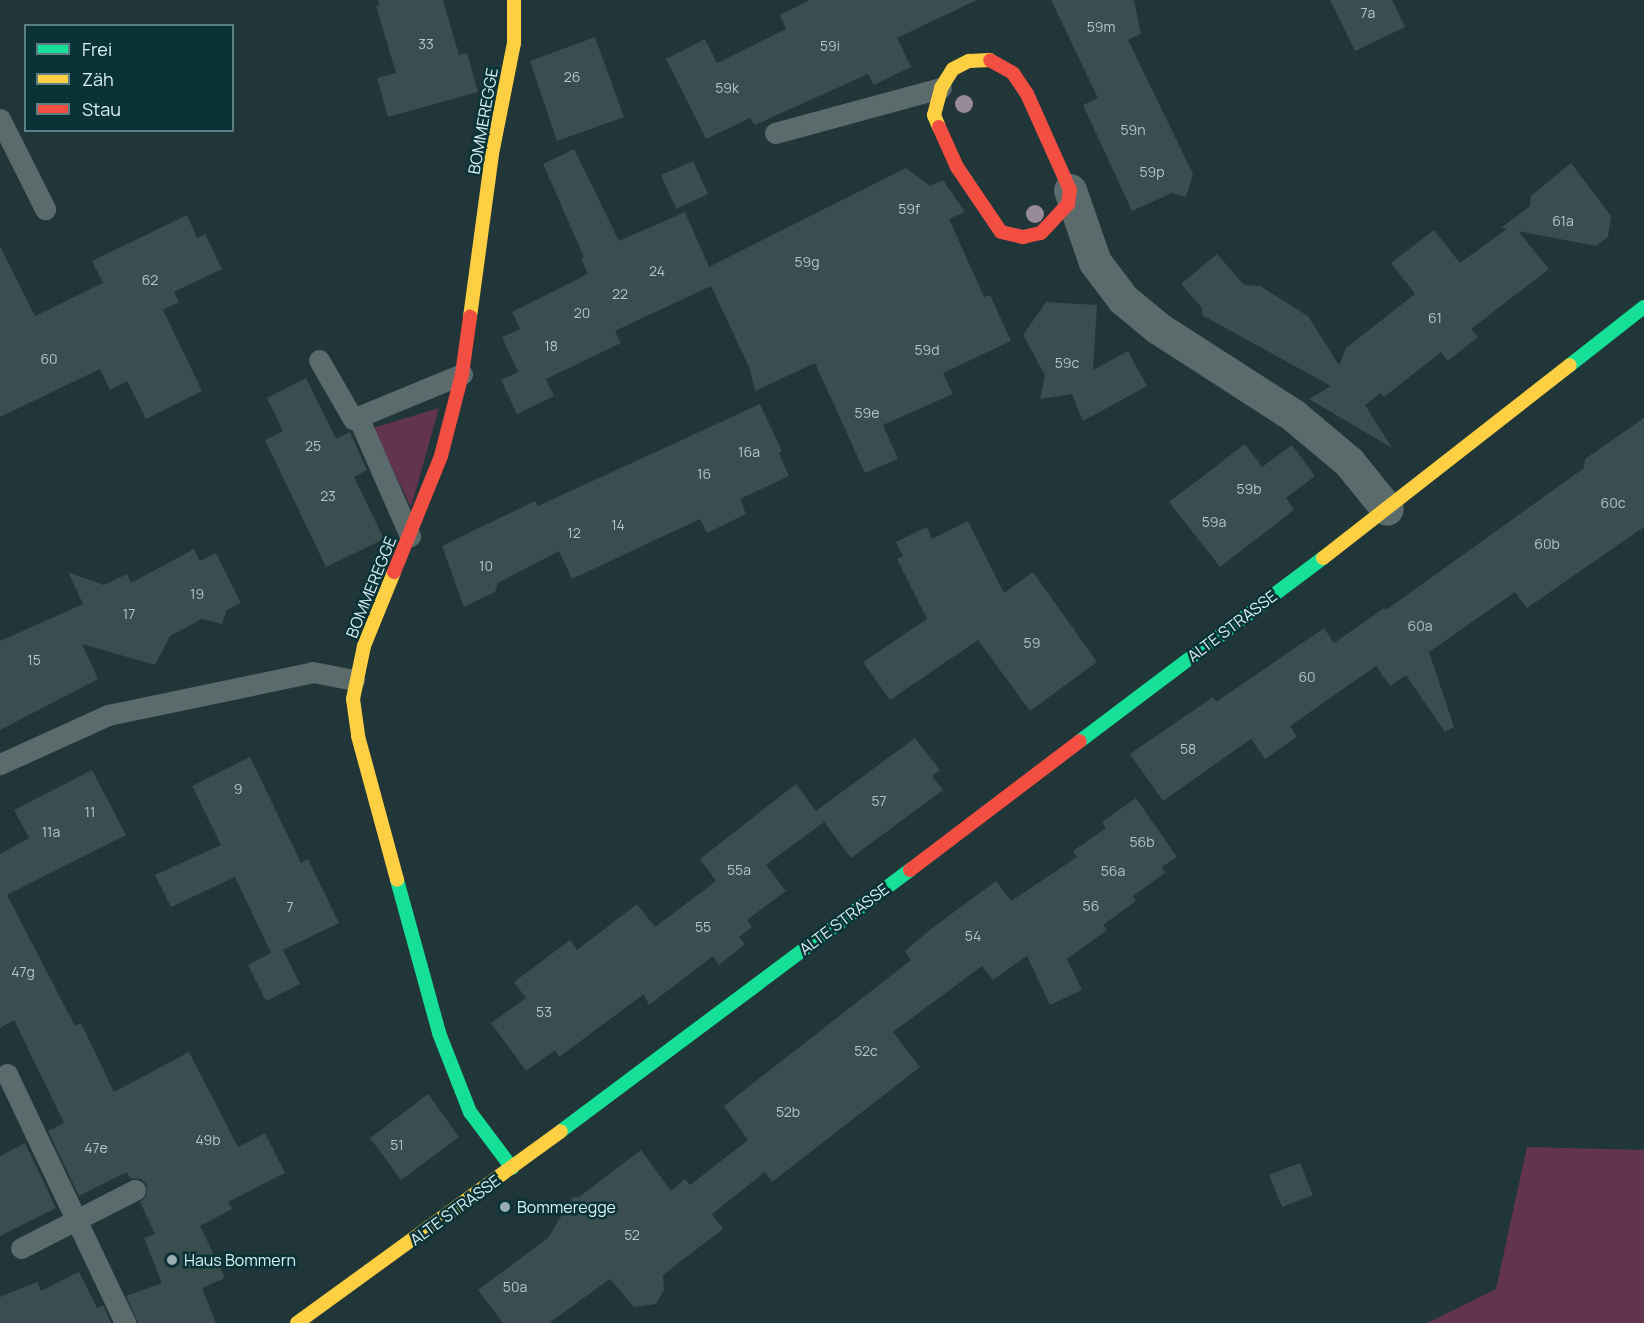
<!DOCTYPE html>
<html>
<head>
<meta charset="utf-8">
<style>
  body { margin:0 }
  #map { position:relative; width:1644px; height:1323px; overflow:hidden; background:#203638; font-family:Manrope,sans-serif }
  div>[style] { position:absolute }
  [style*='--x'] { left:calc(var(--x)*1px); top:calc(var(--y)*1px); width:calc(var(--w)*1px); rotate:calc(var(--a)*1deg) }
  .green>* { inset:0; background:#633450 }
  .building>* { inset:0; background:#3a4d4f }
  .lane>* { height:21px; margin:-10.5px; padding:0 10.5px; transform-origin:10.5px; border-radius:10.5px; background:#5b6a6b }
  .street>* { height:33px; margin:-16.5px; padding:0 16.5px; transform-origin:16.5px; border-radius:16.5px; background:#5b6a6b }
  .fast>* { height:14px; margin:-7px; padding:0 7px; transform-origin:7px; border-radius:7px; background:#16e098 }
  .slow>* { height:14px; margin:-7px; padding:0 7px; transform-origin:7px; border-radius:7px; background:#ffcf43 }
  .jam>* { height:14px; margin:-7px; padding:0 7px; transform-origin:7px; border-radius:7px; background:#f24e42 }
  .trees>* { width:18px; height:18px; margin:-9px; border-radius:50%; background:#988a97 }
  .dots>* { width:16px; height:16px; translate:-50% -50%; box-sizing:border-box; border:3px solid #0a3338; border-radius:50% }
  span { translate:-50% -50%; white-space:nowrap; text-align:center; line-height:1.15; -webkit-text-stroke:5px #0a3338; paint-order:stroke }
  .number-label { font-size:14px; color:#b2c6c9 }
  .number-label span { -webkit-text-stroke-width:0 }
  .street-label { font-size:16px; color:#daeff2 }
  .poi-label { font-size:16px; color:#daeff2 }
  .left { translate:0 -50%; text-align:left }
  .legend { position:absolute; left:24px; top:24px; width:210px; height:108px; box-sizing:border-box; background:#0a3338; border:2px solid #5d7e82; margin:0; padding:8px 10px; list-style:none; font-size:18px; color:#daeff2 }
  .legend li { display:flex; align-items:center; gap:12px; height:30px }
  .legend b { width:30px; border:2px solid #5d7e82 }
</style>
</head>
<body>
<div id="map">
  <div class="green">
    <i style="clip-path:polygon(439px 408px,411px 507px,373px 428px)"></i>
    <i style="clip-path:polygon(1527px 1147px,1644px 1150px,1644px 1323px,1427px 1323px,1496px 1289px)"></i>
  </div>
  <div class="building">
    <i style="clip-path:polygon(378px 0,443px 0,459px 55px,467px 53px,478px 92px,388px 117px,377px 78px,396px 73px,376px 6px,379px 5px)"></i>
    <i style="clip-path:polygon(810px 0,977px 0,897px 38px,911px 67px,874px 85px,868px 74px,755px 125px,750px 118px,706px 139px,666px 59px,705px 39px,717px 63px,786px 29px,780px 15px)"></i>
    <i style="clip-path:polygon(1051px 0,1134px 0,1141px 34px,1128px 40px,1193px 174px,1186px 197px,1172px 193px,1132px 211px,1083px 105px,1098px 98px)"></i>
    <i style="clip-path:polygon(1330px 0,1392px 0,1405px 27px,1355px 51px)"></i>
    <i style="clip-path:polygon(595px 37px,624px 117px,557px 141px,530px 61px)"></i>
    <i style="clip-path:polygon(574px 149px,619px 241px,685px 212px,709px 267px,906px 168px,930px 186px,943px 180px,965px 212px,949px 219px,984px 297px,990px 295px,1011px 341px,943px 373px,953px 394px,883px 425px,898px 459px,865px 473px,815px 363px,755px 391px,750px 369px,711px 286px,615px 331px,621px 343px,546px 379px,554px 396px,517px 414px,501px 380px,518px 372px,502px 337px,520px 329px,512px 312px,588px 274px,581px 258px,584px 257px,543px 164px)"></i>
    <i style="clip-path:polygon(693px 161px,708px 194px,676px 209px,661px 175px)"></i>
    <i style="clip-path:polygon(1571px 163px,1611px 216px,1608px 237px,1596px 246px,1518px 231px,1549px 269px,1471px 329px,1478px 337px,1448px 361px,1441px 352px,1384px 397px,1381px 393px,1365px 405px,1392px 448px,1309px 399px,1331px 386px,1202px 315px,1202px 308px,1181px 284px,1217px 254px,1244px 285px,1260px 286px,1308px 316px,1339px 365px,1346px 348px,1415px 294px,1391px 263px,1434px 230px,1460px 263px,1507px 229px,1501px 228px,1530px 206px,1531px 196px)"></i>
    <i style="clip-path:polygon(187px 215px,197px 238px,205px 234px,222px 269px,174px 292px,179px 302px,163px 310px,202px 391px,146px 419px,127px 381px,110px 390px,100px 369px,0 417px,0 246px,35px 316px,103px 283px,92px 261px)"></i>
    <i style="clip-path:polygon(1046px 302px,1097px 305px,1093px 370px,1128px 351px,1147px 386px,1083px 421px,1072px 394px,1040px 399px,1045px 375px,1023px 335px)"></i>
    <i style="clip-path:polygon(306px 378px,336px 439px,350px 432px,367px 470px,354px 477px,384px 539px,326px 567px,265px 440px,283px 431px,267px 398px)"></i>
    <i style="clip-path:polygon(760px 404px,782px 451px,779px 453px,789px 476px,740px 499px,746px 514px,707px 533px,700px 519px,572px 579px,559px 551px,498px 583px,495px 592px,464px 607px,442px 546px,535px 501px,538px 506px)"></i>
    <i style="clip-path:polygon(1644px 418px,1644px 527px,1527px 608px,1515px 592px,1429px 652px,1454px 727px,1445px 732px,1406px 675px,1390px 686px,1376px 666px,1290px 726px,1297px 737px,1265px 759px,1251px 739px,1163px 801px,1130px 754px,1213px 697px,1216px 702px,1324px 628px,1334px 643px,1384px 608px,1386px 610px,1584px 468px,1585px 459px)"></i>
    <i style="clip-path:polygon(1245px 444px,1262px 467px,1292px 445px,1315px 476px,1286px 498px,1294px 510px,1220px 567px,1169px 502px)"></i>
    <i style="clip-path:polygon(968px 521px,1004px 593px,1033px 572px,1097px 662px,1030px 711px,978px 640px,890px 700px,863px 662px,927px 619px,897px 559px,903px 556px,896px 542px,927px 527px,932px 539px)"></i>
    <i style="clip-path:polygon(194px 549px,200px 561px,216px 553px,241px 603px,227px 610px,222px 624px,202px 619px,170px 636px,155px 665px,82px 644px,98px 679px,0 730px,0 641px,83px 604px,68px 572px,104px 585px,127px 574px,131px 583px)"></i>
    <i style="clip-path:polygon(915px 738px,940px 770px,932px 776px,943px 790px,851px 858px,816px 811px)"></i>
    <i style="clip-path:polygon(250px 757px,301px 863px,308px 859px,339px 923px,283px 950px,300px 984px,266px 1001px,248px 965px,271px 953px,235px 877px,171px 907px,155px 875px,221px 845px,192px 786px)"></i>
    <i style="clip-path:polygon(92px 770px,126px 835px,7px 895px,75px 1026px,81px 1023px,114px 1092px,189px 1052px,238px 1147px,265px 1133px,285px 1173px,228px 1202px,232px 1209px,200px 1226px,225px 1278px,202px 1288px,216px 1323px,138px 1323px,126px 1296px,162px 1283px,144px 1238px,155px 1234px,140px 1202px,146px 1196px,147px 1185px,141px 1179px,130px 1178px,127px 1172px,79px 1196px,48px 1131px,64px 1123px,14px 1020px,0 1028px,0 854px,29px 838px,14px 810px)"></i>
    <i style="clip-path:polygon(796px 784px,824px 822px,766px 865px,786px 891px,747px 920px,752px 927px,739px 937px,745px 944px,719px 965px,713px 956px,649px 1005px,644px 994px,559px 1057px,555px 1050px,526px 1071px,491px 1023px,526px 998px,514px 982px,570px 940px,577px 950px,637px 904px,655px 927px,716px 881px,700px 859px)"></i>
    <i style="clip-path:polygon(1136px 798px,1177px 857px,1162px 867px,1165px 873px,1133px 896px,1136px 901px,1103px 925px,1107px 930px,1067px 959px,1082px 990px,1050px 1005px,1027px 956px,993px 980px,982px 966px,893px 1032px,920px 1067px,772px 1182px,765px 1172px,712px 1214px,723px 1229px,663px 1275px,664px 1290px,656px 1304px,634px 1307px,610px 1279px,549px 1323px,503px 1323px,478px 1290px,548px 1238px,573px 1197px,579px 1197px,641px 1150px,671px 1191px,685px 1179px,690px 1185px,748px 1140px,724px 1106px,911px 960px,905px 951px,931px 929px,996px 881px,1011px 901px,1077px 857px,1073px 851px,1106px 828px,1102px 822px)"></i>
    <i style="clip-path:polygon(428px 1094px,459px 1137px,401px 1180px,370px 1138px)"></i>
    <i style="clip-path:polygon(25px 1143px,56px 1208px,0 1236px,0 1156px)"></i>
    <i style="clip-path:polygon(1300px 1163px,1313px 1195px,1282px 1207px,1269px 1175px)"></i>
    <i style="clip-path:polygon(79px 1272px,97px 1308px,103px 1305px,111px 1323px,0 1323px,0 1297px,37px 1282px,41px 1291px)"></i>
  </div>
  <div class="lane">
    <i style="--x:0;--y:119;--w:101;--a:63.4"></i>
    <i style="--x:775;--y:133;--w:172;--a:-15.2"></i>
    <i style="--x:319;--y:360;--w:68;--a:60"></i>
    <i style="--x:353;--y:419;--w:118;--a:-22.4"></i>
    <i style="--x:358;--y:417;--w:130;--a:66.4"></i>
    <i style="--x:0;--y:764;--w:119;--a:-24.4"></i>
    <i style="--x:108;--y:715;--w:209;--a:-11.8"></i>
    <i style="--x:313;--y:672;--w:42;--a:11"></i>
    <i style="--x:7;--y:1074;--w:276;--a:64.6"></i>
    <i style="--x:21;--y:1248;--w:128;--a:-27"></i>
  </div>
  <div class="street">
    <i style="--x:1070;--y:190;--w:76;--a:70.9"></i>
    <i style="--x:1095;--y:262;--w:46;--a:52.9"></i>
    <i style="--x:1123;--y:299;--w:45;--a:39.6"></i>
    <i style="--x:1158;--y:328;--w:161;--a:32.8"></i>
    <i style="--x:1293;--y:415;--w:73;--a:40"></i>
    <i style="--x:1349;--y:462;--w:60;--a:51"></i>
  </div>
  <div class="fast">
    <i style="--x:1570;--y:365;--w:94;--a:-38.1"></i>
    <i style="--x:1080;--y:741;--w:304;--a:-37"></i>
    <i style="--x:397;--y:880;--w:159;--a:74.6"></i>
    <i style="--x:439;--y:1033;--w:85;--a:68.6"></i>
    <i style="--x:470;--y:1112;--w:70;--a:53.1"></i>
    <i style="--x:561;--y:1131;--w:436;--a:-36.8"></i>
  </div>
  <div class="slow">
    <i style="--x:939;--y:127;--w:13;--a:-113"></i>
    <i style="--x:934;--y:115;--w:28;--a:-75"></i>
    <i style="--x:941;--y:88;--w:22;--a:-58"></i>
    <i style="--x:953;--y:69;--w:18;--a:-27"></i>
    <i style="--x:969;--y:61;--w:21;--a:-3"></i>
    <i style="--x:470;--y:317;--w:164;--a:-82.3"></i>
    <i style="--x:492;--y:154;--w:113;--a:-78.8"></i>
    <i style="--x:514;--y:43;--w:43;--a:-90"></i>
    <i style="--x:1323;--y:558;--w:313;--a:-38"></i>
    <i style="--x:394;--y:572;--w:80;--a:112.1"></i>
    <i style="--x:364;--y:646;--w:54;--a:101.7"></i>
    <i style="--x:353;--y:699;--w:37;--a:82"></i>
    <i style="--x:358;--y:736;--w:149;--a:74.8"></i>
    <i style="--x:297;--y:1323;--w:326;--a:-36"></i>
  </div>
  <div class="jam">
    <i style="--x:939;--y:127;--w:44;--a:65.8"></i>
    <i style="--x:957;--y:167;--w:78;--a:55.9"></i>
    <i style="--x:1001;--y:232;--w:23;--a:13"></i>
    <i style="--x:1023;--y:237;--w:18;--a:-13"></i>
    <i style="--x:1041;--y:233;--w:40;--a:-47"></i>
    <i style="--x:1068;--y:204;--w:14;--a:-82"></i>
    <i style="--x:1070;--y:190;--w:105;--a:-114.1"></i>
    <i style="--x:1027;--y:94;--w:25;--a:-124"></i>
    <i style="--x:1013;--y:73;--w:26;--a:-151"></i>
    <i style="--x:394;--y:572;--w:125;--a:-67.9"></i>
    <i style="--x:441;--y:456;--w:85;--a:-75.6"></i>
    <i style="--x:462;--y:374;--w:58;--a:-82"></i>
    <i style="--x:910;--y:870;--w:213;--a:-37.2"></i>
  </div>
  <div class="trees">
    <i style="left:964px;top:104px"></i>
    <i style="left:1035px;top:214px"></i>
  </div>
  <div class="dots">
    <i style="left:505px;top:1207px;background:#99aeb1"></i>
    <i style="left:172px;top:1260px;background:#99aeb1"></i>
  </div>
  <div class="number-label">
    <span style="left:1368px;top:13px">7a</span>
    <span style="left:1101px;top:27px">59m</span>
    <span style="left:426px;top:44px">33</span>
    <span style="left:830px;top:46px">59i</span>
    <span style="left:572px;top:77px">26</span>
    <span style="left:727px;top:88px">59k</span>
    <span style="left:1133px;top:130px">59n</span>
    <span style="left:1152px;top:172px">59p</span>
    <span style="left:909px;top:209px">59f</span>
    <span style="left:1563px;top:221px">61a</span>
    <span style="left:807px;top:262px">59g</span>
    <span style="left:657px;top:271px">24</span>
    <span style="left:150px;top:280px">62</span>
    <span style="left:620px;top:294px">22</span>
    <span style="left:582px;top:313px">20</span>
    <span style="left:1435px;top:318px">61</span>
    <span style="left:551px;top:346px">18</span>
    <span style="left:927px;top:350px">59d</span>
    <span style="left:49px;top:359px">60</span>
    <span style="left:1067px;top:363px">59c</span>
    <span style="left:867px;top:413px">59e</span>
    <span style="left:313px;top:446px">25</span>
    <span style="left:749px;top:452px">16a</span>
    <span style="left:704px;top:474px">16</span>
    <span style="left:1249px;top:489px">59b</span>
    <span style="left:328px;top:496px">23</span>
    <span style="left:1613px;top:503px">60c</span>
    <span style="left:1214px;top:522px">59a</span>
    <span style="left:618px;top:525px">14</span>
    <span style="left:574px;top:533px">12</span>
    <span style="left:1547px;top:544px">60b</span>
    <span style="left:486px;top:566px">10</span>
    <span style="left:197px;top:594px">19</span>
    <span style="left:129px;top:614px">17</span>
    <span style="left:1420px;top:626px">60a</span>
    <span style="left:1032px;top:643px">59</span>
    <span style="left:34px;top:660px">15</span>
    <span style="left:1307px;top:677px">60</span>
    <span style="left:1188px;top:749px">58</span>
    <span style="left:238px;top:789px">9</span>
    <span style="left:879px;top:801px">57</span>
    <span style="left:90px;top:812px">11</span>
    <span style="left:51px;top:832px">11a</span>
    <span style="left:1142px;top:842px">56b</span>
    <span style="left:739px;top:870px">55a</span>
    <span style="left:1113px;top:871px">56a</span>
    <span style="left:1091px;top:906px">56</span>
    <span style="left:290px;top:907px">7</span>
    <span style="left:703px;top:927px">55</span>
    <span style="left:973px;top:936px">54</span>
    <span style="left:23px;top:972px">47g</span>
    <span style="left:544px;top:1012px">53</span>
    <span style="left:866px;top:1051px">52c</span>
    <span style="left:788px;top:1112px">52b</span>
    <span style="left:208px;top:1140px">49b</span>
    <span style="left:397px;top:1145px">51</span>
    <span style="left:96px;top:1148px">47e</span>
    <span style="left:632px;top:1235px">52</span>
    <span style="left:515px;top:1287px">50a</span>
  </div>
  <div class="street-label">
    <span style="left:483px;top:121px;rotate:-80deg">BOMMEREGGE</span>
    <span style="left:371px;top:587px;rotate:-68deg">BOMMEREGGE</span>
    <span style="left:1232px;top:626px;rotate:-37deg">ALTE STRASSE</span>
    <span style="left:844px;top:919px;rotate:-37deg">ALTE STRASSE</span>
    <span style="left:455px;top:1210px;rotate:-36deg">ALTE STRASSE</span>
  </div>
  <div class="poi-label">
    <span class="left" style="left:517px;top:1207px">Bommeregge</span>
    <span class="left" style="left:184px;top:1260px">Haus Bommern</span>
  </div>
  <ul class="legend">
  <li><b style="height:8px;background:#16e098"></b>Frei</li>
  <li><b style="height:8px;background:#ffcf43"></b>Zäh</li>
  <li><b style="height:8px;background:#f24e42"></b>Stau</li>
  </ul>
</div>
</body>
</html>
